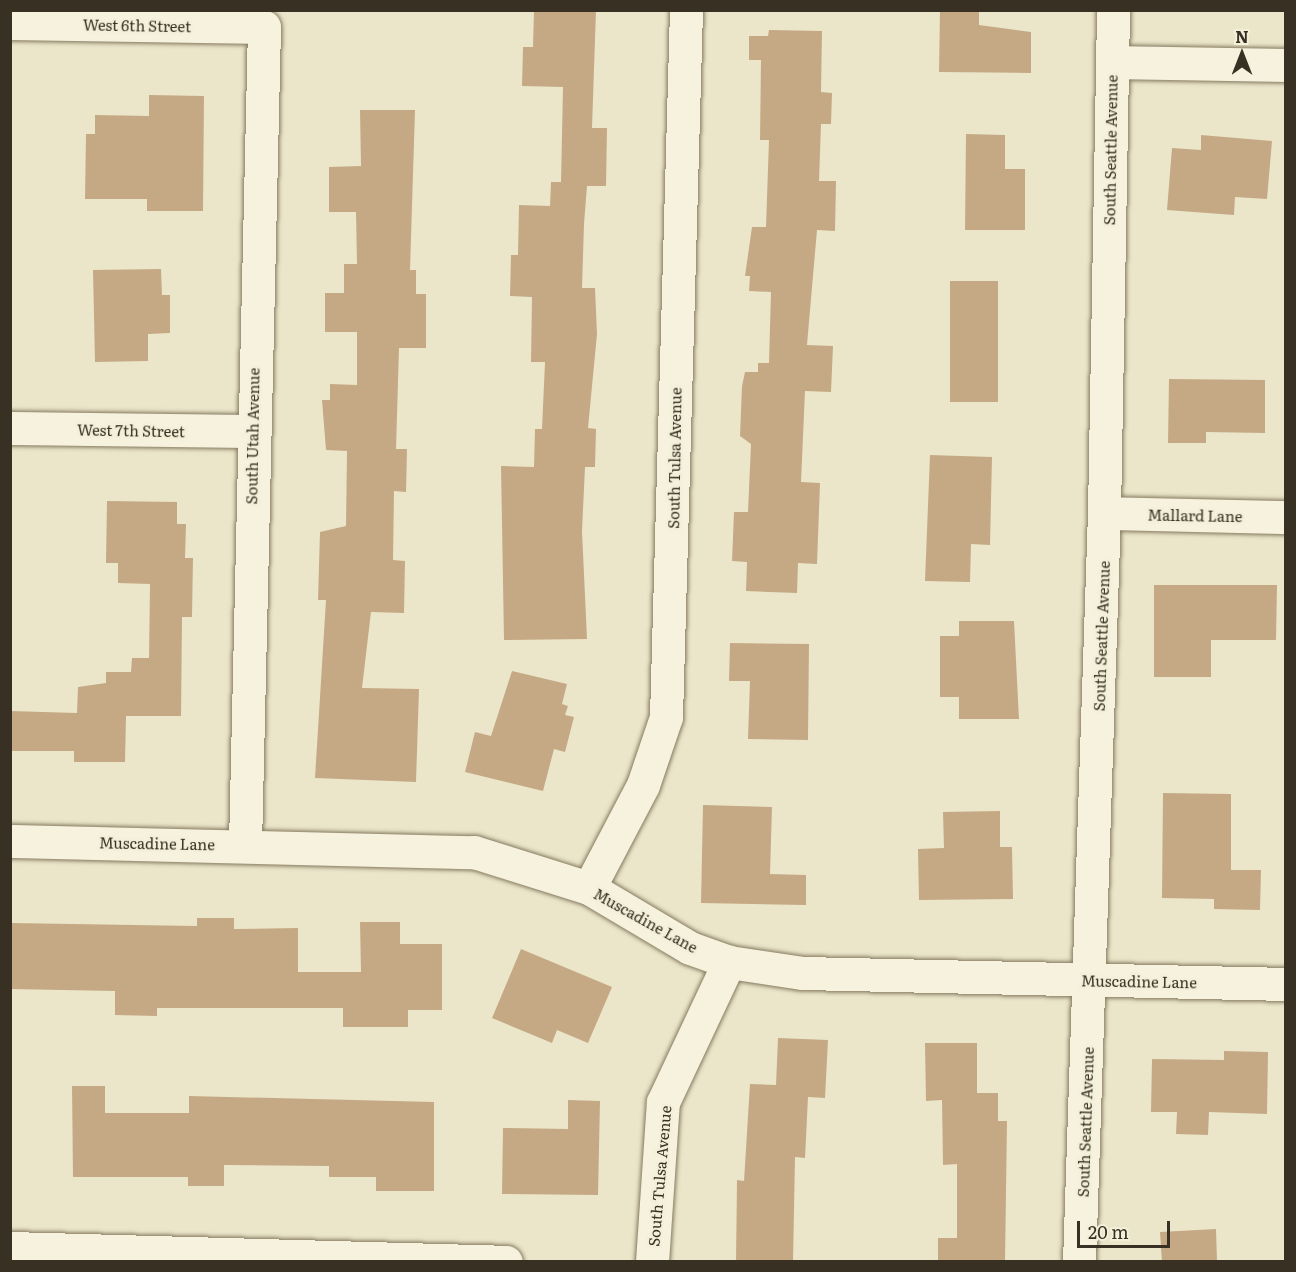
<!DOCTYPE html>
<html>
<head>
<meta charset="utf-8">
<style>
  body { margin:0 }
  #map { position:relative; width:1296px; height:1272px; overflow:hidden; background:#ebe6ca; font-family:Literata,serif }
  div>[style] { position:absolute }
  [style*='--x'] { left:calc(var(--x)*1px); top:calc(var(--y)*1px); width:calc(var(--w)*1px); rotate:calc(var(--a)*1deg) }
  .building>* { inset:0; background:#c5a984 }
  .roads { filter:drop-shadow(0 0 2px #867a60) drop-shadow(0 0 2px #867a60) }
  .minor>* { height:33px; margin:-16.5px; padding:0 16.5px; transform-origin:16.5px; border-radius:16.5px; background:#f6f2dd }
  span { translate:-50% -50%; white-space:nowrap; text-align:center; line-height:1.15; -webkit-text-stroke:5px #f3efd9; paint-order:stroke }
  .street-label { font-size:15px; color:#383022 }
  .frame { position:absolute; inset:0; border:12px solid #383022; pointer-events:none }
  .north { position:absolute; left:1212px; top:24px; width:60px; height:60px; -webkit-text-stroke:4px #f3efd9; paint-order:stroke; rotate:0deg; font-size:16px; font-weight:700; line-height:24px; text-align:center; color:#383022 }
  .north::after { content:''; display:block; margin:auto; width:21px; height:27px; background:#383022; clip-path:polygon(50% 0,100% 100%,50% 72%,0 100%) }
  .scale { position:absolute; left:1077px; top:1221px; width:93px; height:27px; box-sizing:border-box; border:3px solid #383022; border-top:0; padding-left:8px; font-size:18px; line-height:21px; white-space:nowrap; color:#383022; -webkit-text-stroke:4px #f3efd9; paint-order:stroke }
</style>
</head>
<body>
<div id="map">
  <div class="building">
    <i style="clip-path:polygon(534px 10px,596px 10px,592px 128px,607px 128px,606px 186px,587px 186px,584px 224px,582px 288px,595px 288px,597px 334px,588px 428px,596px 429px,595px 467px,585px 467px,582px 531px,587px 639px,504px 640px,501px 466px,534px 467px,535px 429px,542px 429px,545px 362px,531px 362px,532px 297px,510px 296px,511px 255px,518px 255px,519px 205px,550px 206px,551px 182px,561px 182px,563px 87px,522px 86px,523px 47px,533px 47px)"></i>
    <i style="clip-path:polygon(940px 10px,979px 10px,979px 25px,1031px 32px,1031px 73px,939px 72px)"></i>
    <i style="clip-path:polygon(769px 30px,822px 31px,821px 92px,832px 93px,831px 124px,821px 124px,819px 181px,836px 181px,835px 231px,817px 230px,807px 345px,833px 346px,831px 392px,805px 391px,801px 482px,820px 483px,817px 564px,798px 563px,797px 593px,746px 591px,747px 562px,732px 561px,734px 512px,748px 512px,751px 444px,740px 436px,742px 386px,745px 372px,758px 372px,758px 363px,769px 363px,771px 292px,749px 291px,750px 276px,745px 276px,752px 227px,766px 227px,769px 140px,760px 140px,761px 60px,749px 60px,749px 36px,768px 36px)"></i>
    <i style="clip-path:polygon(149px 95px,204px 96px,203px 211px,147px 211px,147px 199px,85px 199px,86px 134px,95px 134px,95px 115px,149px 116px)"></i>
    <i style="clip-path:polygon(360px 110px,415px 110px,410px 270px,416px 270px,416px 294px,426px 294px,426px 348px,399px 348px,396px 449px,407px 449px,406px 492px,394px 491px,393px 560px,405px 561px,404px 613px,371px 612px,362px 688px,419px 689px,416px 782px,315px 778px,326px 600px,318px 600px,320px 532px,346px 526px,347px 451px,326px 450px,322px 400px,330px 400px,330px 384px,357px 385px,357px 332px,325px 332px,325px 293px,344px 293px,344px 264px,357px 264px,356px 212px,329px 212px,329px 167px,361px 166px)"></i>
    <i style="clip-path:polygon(966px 134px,1005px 135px,1005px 169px,1025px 169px,1025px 230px,965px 230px)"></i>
    <i style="clip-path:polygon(1201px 135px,1272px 141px,1267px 199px,1235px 197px,1234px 215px,1167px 210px,1172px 148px,1201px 150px)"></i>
    <i style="clip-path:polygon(161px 269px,162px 295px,170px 295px,170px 333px,148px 334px,148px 361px,95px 362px,93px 270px)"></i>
    <i style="clip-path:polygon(950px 281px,998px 281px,998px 402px,950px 402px)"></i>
    <i style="clip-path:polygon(1169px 379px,1265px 380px,1265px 433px,1206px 432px,1206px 443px,1168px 443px)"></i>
    <i style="clip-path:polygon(930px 455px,992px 457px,990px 545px,971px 544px,970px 582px,925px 581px)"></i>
    <i style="clip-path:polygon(107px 501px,177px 502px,177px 524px,186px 524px,185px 558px,193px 558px,192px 617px,182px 617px,181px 716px,126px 716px,125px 762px,74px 762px,74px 751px,10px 751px,10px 711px,77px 713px,78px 687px,106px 683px,106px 672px,131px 672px,132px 658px,149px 658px,150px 584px,118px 583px,118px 563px,106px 563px)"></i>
    <i style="clip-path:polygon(1154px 585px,1277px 585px,1276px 640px,1211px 640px,1211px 677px,1154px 677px)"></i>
    <i style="clip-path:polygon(959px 621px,1014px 621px,1019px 719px,959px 719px,959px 697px,940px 697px,940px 636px,959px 636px)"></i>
    <i style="clip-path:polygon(730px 643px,809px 644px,808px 740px,748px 739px,750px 681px,729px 681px)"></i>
    <i style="clip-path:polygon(512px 671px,567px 684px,562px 704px,568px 706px,565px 715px,574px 717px,565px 752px,554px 749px,543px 791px,465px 772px,475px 732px,491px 736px)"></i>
    <i style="clip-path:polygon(1163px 793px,1231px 794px,1231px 870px,1261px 870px,1260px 910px,1214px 909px,1214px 899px,1162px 898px)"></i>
    <i style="clip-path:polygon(703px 805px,772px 807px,770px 874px,806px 875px,806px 905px,701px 903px)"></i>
    <i style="clip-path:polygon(1000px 811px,1000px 847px,1012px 847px,1013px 899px,919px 900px,918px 849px,944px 848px,943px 812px)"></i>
    <i style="clip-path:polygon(197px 918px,234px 918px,234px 929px,298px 928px,298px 972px,361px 972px,360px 922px,400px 922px,400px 944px,442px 944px,442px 1010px,408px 1010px,408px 1027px,343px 1027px,343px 1008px,157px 1008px,157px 1016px,115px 1015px,115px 991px,10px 989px,10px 923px,197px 926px)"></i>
    <i style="clip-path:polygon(521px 949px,612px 987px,588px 1043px,557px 1030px,552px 1043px,492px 1018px)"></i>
    <i style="clip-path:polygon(778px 1038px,828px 1040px,825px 1098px,808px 1097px,805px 1158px,795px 1157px,793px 1262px,736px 1262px,737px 1180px,744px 1181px,750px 1084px,776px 1085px)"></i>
    <i style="clip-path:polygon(925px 1043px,977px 1043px,977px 1093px,998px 1093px,998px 1121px,1007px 1121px,1005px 1262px,938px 1262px,938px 1238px,957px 1238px,957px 1164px,943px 1165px,942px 1100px,926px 1101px)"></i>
    <i style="clip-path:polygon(1224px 1051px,1268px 1052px,1267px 1114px,1209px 1112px,1208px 1135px,1176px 1134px,1177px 1112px,1151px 1112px,1152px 1059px,1224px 1060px)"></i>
    <i style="clip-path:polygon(72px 1086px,105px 1086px,105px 1113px,189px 1113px,189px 1096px,434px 1102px,434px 1191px,376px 1191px,376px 1177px,329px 1177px,329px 1166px,224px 1165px,224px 1186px,188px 1186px,188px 1177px,73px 1177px)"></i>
    <i style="clip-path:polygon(568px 1100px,600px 1101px,598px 1195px,502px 1194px,503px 1128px,568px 1129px)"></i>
    <i style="clip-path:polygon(1216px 1229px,1217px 1262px,1162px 1262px,1160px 1232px)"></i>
  </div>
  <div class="roads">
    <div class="minor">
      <i style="--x:10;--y:23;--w:254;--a:0.9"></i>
      <i style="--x:264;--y:27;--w:818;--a:91.33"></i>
      <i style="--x:1112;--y:62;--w:174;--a:1"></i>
      <i style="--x:10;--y:428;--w:242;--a:0.7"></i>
      <i style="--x:1104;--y:513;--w:182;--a:1.3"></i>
      <i style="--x:10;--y:841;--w:464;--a:1.4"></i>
      <i style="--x:474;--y:852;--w:121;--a:17.4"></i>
      <i style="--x:589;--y:888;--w:117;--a:30.7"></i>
      <i style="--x:690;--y:948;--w:41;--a:19.7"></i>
      <i style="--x:729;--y:962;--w:75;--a:8.5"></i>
      <i style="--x:803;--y:973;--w:483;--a:1.3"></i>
      <i style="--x:589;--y:888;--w:116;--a:-62.3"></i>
      <i style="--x:643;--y:785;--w:72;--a:-71.3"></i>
      <i style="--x:666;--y:717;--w:707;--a:-88.38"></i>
      <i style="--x:10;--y:1248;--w:496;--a:1.6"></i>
      <i style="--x:652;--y:1262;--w:160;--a:-86.1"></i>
      <i style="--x:663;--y:1102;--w:155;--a:-64.8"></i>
      <i style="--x:1079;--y:1262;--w:749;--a:-88.09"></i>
      <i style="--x:1104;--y:513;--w:503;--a:-88.97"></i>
    </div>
  </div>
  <div class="street-label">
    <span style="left:137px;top:25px;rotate:1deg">West 6th Street</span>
    <span style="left:1110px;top:150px;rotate:-89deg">South Seattle Avenue</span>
    <span style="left:131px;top:430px;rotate:1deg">West 7th Street</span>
    <span style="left:252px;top:436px;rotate:-89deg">South Utah Avenue</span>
    <span style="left:674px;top:458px;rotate:-89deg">South Tulsa Avenue</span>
    <span style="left:1195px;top:515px;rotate:1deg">Mallard Lane</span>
    <span style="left:1101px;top:636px;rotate:-88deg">South Seattle Avenue</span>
    <span style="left:157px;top:843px;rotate:1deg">Muscadine Lane</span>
    <span style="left:646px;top:920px;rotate:29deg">Muscadine Lane</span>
    <span style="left:1139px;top:981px;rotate:1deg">Muscadine Lane</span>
    <span style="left:1085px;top:1122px;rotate:-88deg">South Seattle Avenue</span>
    <span style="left:659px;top:1176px;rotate:-85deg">South Tulsa Avenue</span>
  </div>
  <div class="frame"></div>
  <div class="north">N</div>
  <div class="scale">20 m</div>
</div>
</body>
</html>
